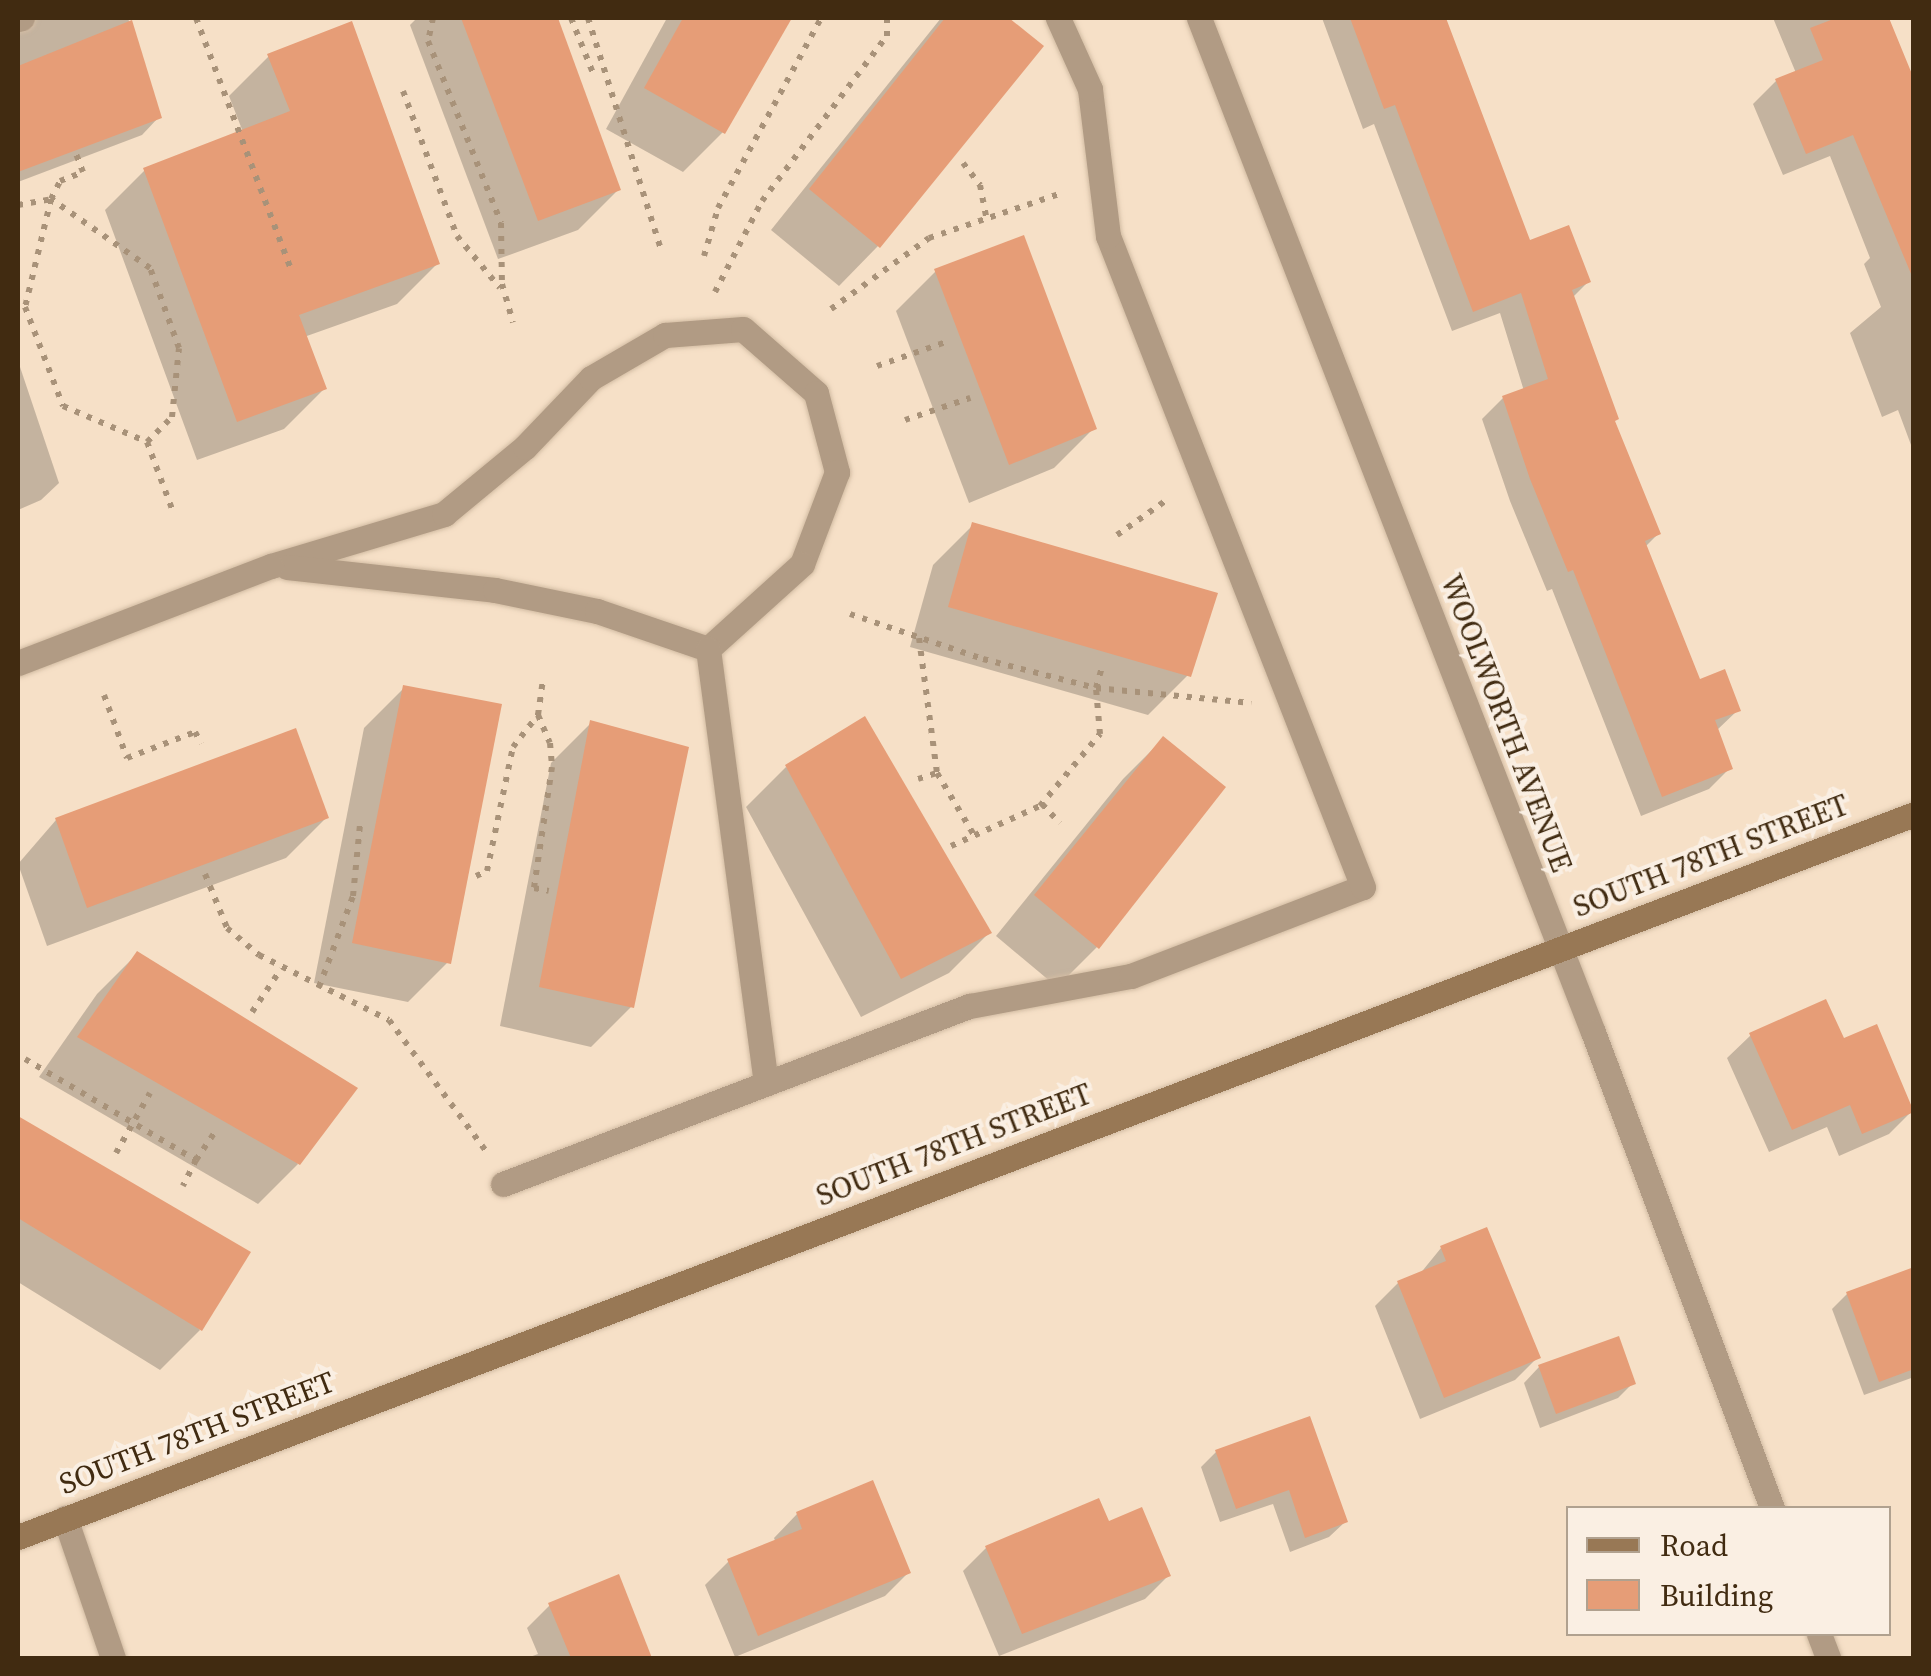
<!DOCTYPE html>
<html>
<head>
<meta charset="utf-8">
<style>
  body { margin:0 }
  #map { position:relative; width:1931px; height:1676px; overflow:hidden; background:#f6e0c7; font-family:"Source Serif 4",serif }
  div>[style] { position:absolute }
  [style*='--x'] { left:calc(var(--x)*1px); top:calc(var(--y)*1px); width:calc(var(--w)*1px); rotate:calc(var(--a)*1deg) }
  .shadow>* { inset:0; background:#0003 }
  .building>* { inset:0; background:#e69d77 }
  .path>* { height:6px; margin-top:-3px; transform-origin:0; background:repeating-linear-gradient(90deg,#a89279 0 5px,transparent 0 13px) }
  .roads { filter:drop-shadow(0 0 2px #d2bca3) drop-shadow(0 0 2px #d2bca3) }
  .service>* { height:25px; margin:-12.5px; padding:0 12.5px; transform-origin:12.5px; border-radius:12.5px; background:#b19b84 }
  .minor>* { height:25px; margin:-12.5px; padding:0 12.5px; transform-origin:12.5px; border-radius:12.5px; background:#b19b84 }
  .secondary>* { height:25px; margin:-12.5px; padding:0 12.5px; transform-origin:12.5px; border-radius:12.5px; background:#987855 }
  span { translate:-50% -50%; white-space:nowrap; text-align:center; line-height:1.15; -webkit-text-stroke:8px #faefe3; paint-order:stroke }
  .street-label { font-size:30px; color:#412b11 }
  .frame { position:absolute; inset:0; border:20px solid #412b11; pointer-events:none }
  .legend { position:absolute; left:1566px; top:1506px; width:325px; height:130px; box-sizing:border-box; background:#faefe3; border:2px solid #b0a18f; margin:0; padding:12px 18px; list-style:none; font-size:30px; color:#412b11 }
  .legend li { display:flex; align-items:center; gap:20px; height:50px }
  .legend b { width:50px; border:2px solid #b0a18f }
</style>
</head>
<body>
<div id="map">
  <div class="shadow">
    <i style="clip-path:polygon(18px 18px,128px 18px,159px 117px,142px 135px,18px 182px)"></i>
    <i style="clip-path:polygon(417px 18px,555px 18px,618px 190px,578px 230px,498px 259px,410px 25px)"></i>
    <i style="clip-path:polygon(667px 18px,789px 18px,723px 132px,683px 172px,606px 129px)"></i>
    <i style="clip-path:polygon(941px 18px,1005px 18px,1040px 46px,878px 246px,839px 286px,771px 230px)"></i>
    <i style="clip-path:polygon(1322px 18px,1444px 18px,1529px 243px,1588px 282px,1572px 298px,1613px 422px,1658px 534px,1645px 547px,1698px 682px,1738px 710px,1716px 731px,1730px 768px,1709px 789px,1641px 816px,1552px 589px,1547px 591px,1510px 501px,1482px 419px,1503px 398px,1524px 391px,1500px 313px,1452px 331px,1374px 124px,1363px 129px)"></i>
    <i style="clip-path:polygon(1773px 18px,1886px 18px,1914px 85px,1914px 453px,1898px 410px,1882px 417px,1850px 333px,1881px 307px,1864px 264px,1870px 258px,1830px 156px,1783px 175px,1753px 104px,1776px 81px,1796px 73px)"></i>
    <i style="clip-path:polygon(269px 56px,437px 264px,397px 304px,304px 337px,324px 389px,284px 429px,197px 460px,105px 210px,145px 170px,243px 132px,229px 96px)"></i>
    <i style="clip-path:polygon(936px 271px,1094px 428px,1054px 468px,969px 503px,896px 311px)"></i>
    <i style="clip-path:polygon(18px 361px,59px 483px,41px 500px,18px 510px)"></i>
    <i style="clip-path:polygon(973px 525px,1188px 675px,1148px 715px,910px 647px,933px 565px)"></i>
    <i style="clip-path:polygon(404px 688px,448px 962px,408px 1002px,314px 983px,364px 728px)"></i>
    <i style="clip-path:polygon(591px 723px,631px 1007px,591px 1047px,500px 1026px,551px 763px)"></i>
    <i style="clip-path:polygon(1163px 739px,1097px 947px,1057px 987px,996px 936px,1123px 779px)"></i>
    <i style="clip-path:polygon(786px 767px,989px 933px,949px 973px,861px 1017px,746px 807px)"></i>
    <i style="clip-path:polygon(326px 818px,286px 858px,47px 946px,18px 864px,56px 820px)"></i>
    <i style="clip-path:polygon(137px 954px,298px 1164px,258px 1204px,39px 1077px,97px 994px)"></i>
    <i style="clip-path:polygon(1751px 1035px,1842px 1041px,1912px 1111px,1889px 1134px,1839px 1156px,1827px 1127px,1769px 1152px,1727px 1058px)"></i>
    <i style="clip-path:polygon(31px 1127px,200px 1330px,160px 1370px,18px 1282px,18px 1140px)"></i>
    <i style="clip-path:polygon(1441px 1248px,1538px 1357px,1515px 1380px,1420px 1419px,1375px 1306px,1398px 1283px,1419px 1275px)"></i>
    <i style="clip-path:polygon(1914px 1270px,1914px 1377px,1864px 1395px,1832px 1309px,1847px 1294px)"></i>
    <i style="clip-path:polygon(1539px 1367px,1633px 1383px,1618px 1398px,1540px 1428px,1524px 1383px)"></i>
    <i style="clip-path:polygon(1308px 1419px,1345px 1522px,1329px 1537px,1290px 1552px,1273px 1504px,1220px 1522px,1201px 1467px,1216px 1452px)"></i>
    <i style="clip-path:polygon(797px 1514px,908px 1573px,885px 1596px,735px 1657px,705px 1585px,728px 1562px,776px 1543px,774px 1538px)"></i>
    <i style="clip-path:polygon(1108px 1524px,1168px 1576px,1145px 1599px,999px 1656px,963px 1571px,986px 1548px)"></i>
    <i style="clip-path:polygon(617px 1578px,649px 1658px,527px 1658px,538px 1654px,527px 1628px,550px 1605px)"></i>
  </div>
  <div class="building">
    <i style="clip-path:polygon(461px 18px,558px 18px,621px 190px,538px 221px)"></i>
    <i style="clip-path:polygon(683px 18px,792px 18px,725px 134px,644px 88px)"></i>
    <i style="clip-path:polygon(945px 18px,1009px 18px,1044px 46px,880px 248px,809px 189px)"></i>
    <i style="clip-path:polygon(1350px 18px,1446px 18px,1530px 240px,1569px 225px,1591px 282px,1572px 290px,1619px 419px,1615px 421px,1661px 534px,1645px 541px,1700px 679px,1725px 669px,1741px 711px,1715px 720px,1733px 769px,1662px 797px,1573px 570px,1568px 572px,1530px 479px,1502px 396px,1548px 379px,1521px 293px,1473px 312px,1395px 105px,1384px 109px)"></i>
    <i style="clip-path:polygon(1836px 18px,1889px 18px,1914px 79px,1914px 281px,1853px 135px,1806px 154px,1775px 79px,1823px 60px,1810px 28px)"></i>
    <i style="clip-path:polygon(132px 20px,162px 118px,18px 172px,18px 66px)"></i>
    <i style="clip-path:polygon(352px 21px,440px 264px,299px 315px,327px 389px,237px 422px,143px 168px,290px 111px,267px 54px)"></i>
    <i style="clip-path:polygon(1024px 235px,1097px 429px,1009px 465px,934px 269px)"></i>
    <i style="clip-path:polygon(972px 522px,1218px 593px,1191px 677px,948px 607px)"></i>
    <i style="clip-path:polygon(403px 685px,502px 704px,451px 964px,352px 943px)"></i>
    <i style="clip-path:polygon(865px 716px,992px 933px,901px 979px,785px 765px)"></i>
    <i style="clip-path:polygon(590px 720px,689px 747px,634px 1008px,539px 987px)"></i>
    <i style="clip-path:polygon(296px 728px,329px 818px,87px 908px,55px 818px)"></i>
    <i style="clip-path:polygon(1163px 736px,1226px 787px,1099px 949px,1034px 895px)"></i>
    <i style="clip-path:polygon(137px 951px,358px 1088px,300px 1165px,77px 1037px)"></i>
    <i style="clip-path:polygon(1826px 999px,1844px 1038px,1877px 1024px,1914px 1112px,1862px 1134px,1850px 1105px,1792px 1130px,1749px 1033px)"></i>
    <i style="clip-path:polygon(18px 1116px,251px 1252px,202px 1331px,18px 1218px)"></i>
    <i style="clip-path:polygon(1487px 1227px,1541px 1358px,1444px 1398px,1397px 1281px,1446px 1261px,1440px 1246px)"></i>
    <i style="clip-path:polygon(1914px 1267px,1914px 1369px,1879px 1382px,1846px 1292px)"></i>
    <i style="clip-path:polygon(1619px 1336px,1636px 1384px,1556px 1414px,1538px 1365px)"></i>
    <i style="clip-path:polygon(1310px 1416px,1348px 1522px,1305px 1538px,1289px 1490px,1236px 1509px,1215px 1450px)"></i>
    <i style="clip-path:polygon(873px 1480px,911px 1573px,758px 1636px,727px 1559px,802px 1529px,796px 1512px)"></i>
    <i style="clip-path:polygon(1099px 1498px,1109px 1521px,1142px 1507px,1171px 1576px,1022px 1634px,985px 1546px)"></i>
    <i style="clip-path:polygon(619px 1574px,652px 1658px,571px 1658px,548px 1603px)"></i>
  </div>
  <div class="path">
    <i style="--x:196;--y:18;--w:266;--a:69.3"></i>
    <i style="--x:433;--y:18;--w:24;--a:102"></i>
    <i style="--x:428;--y:41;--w:196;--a:68.1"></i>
    <i style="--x:501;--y:223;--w:61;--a:89.1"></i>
    <i style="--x:502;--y:284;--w:40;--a:74"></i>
    <i style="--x:571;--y:18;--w:59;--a:68.2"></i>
    <i style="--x:588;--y:18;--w:245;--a:72.5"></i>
    <i style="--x:403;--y:91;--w:155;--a:69.6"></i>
    <i style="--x:457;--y:236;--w:67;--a:50.4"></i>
    <i style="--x:963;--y:163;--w:28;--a:52"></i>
    <i style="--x:980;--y:185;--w:33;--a:79"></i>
    <i style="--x:18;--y:205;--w:34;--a:-10"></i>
    <i style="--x:51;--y:199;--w:20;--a:-63"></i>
    <i style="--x:60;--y:181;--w:25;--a:-21"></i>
    <i style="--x:83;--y:172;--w:22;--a:-111"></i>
    <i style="--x:704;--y:256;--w:50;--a:-73.7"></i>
    <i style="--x:718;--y:208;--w:216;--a:-61.5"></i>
    <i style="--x:715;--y:292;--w:102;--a:-62.7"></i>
    <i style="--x:762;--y:201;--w:207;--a:-52.9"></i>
    <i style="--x:887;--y:36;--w:18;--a:-90"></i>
    <i style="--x:831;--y:309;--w:121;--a:-35.9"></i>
    <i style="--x:929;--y:238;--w:140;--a:-18.7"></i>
    <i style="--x:877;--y:366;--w:73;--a:-19.2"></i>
    <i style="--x:905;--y:420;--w:69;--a:-18.7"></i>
    <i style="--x:147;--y:442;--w:35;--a:-45"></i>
    <i style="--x:172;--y:417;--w:69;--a:-84.2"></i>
    <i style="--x:179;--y:348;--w:85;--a:-109.9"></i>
    <i style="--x:150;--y:268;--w:121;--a:-145.1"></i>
    <i style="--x:51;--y:199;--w:111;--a:103.5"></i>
    <i style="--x:25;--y:307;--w:106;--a:69"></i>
    <i style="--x:63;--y:406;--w:91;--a:23.2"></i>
    <i style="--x:147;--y:442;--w:72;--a:69.5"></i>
    <i style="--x:1117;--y:535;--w:62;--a:-35.2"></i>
    <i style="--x:850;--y:614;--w:140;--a:18.7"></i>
    <i style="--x:983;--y:659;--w:117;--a:14.4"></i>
    <i style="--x:919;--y:638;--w:136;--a:82.4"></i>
    <i style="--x:937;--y:773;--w:72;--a:59.2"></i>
    <i style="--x:1096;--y:688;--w:25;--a:-74"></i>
    <i style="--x:104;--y:695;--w:67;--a:69.9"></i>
    <i style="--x:127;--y:758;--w:73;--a:-20.9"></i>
    <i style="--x:195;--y:732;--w:13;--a:61"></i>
    <i style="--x:538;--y:715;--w:37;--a:-82"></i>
    <i style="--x:918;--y:779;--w:20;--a:-18"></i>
    <i style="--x:1042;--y:804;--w:26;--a:47"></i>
    <i style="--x:951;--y:846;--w:98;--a:-24.2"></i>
    <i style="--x:1040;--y:806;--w:94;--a:-50.2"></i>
    <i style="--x:1100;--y:734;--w:46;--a:-95"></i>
    <i style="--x:1096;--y:688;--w:156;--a:5.5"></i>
    <i style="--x:205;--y:874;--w:58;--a:67.8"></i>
    <i style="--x:227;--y:928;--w:42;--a:40.2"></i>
    <i style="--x:259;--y:955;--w:145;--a:26.6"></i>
    <i style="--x:389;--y:1020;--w:163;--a:53.5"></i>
    <i style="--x:476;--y:876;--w:12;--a:-24"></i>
    <i style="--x:487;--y:871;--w:127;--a:-78.2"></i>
    <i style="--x:513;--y:747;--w:41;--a:-52"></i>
    <i style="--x:538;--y:715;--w:30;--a:67"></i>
    <i style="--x:550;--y:743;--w:24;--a:85"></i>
    <i style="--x:552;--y:767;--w:122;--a:98.5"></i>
    <i style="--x:534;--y:888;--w:15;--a:11"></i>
    <i style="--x:319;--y:987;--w:97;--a:-69.5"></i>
    <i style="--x:353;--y:896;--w:71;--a:-84.4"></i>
    <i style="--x:252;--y:1012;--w:52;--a:-56"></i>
    <i style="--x:25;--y:1059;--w:199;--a:30.6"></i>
    <i style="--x:196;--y:1160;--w:29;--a:117"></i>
    <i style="--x:116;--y:1153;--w:69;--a:-60.5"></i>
    <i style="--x:196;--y:1160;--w:34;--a:-56"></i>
  </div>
  <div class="roads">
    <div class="service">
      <i style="--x:18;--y:19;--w:4;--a:-14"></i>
      <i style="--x:271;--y:566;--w:181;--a:-16.7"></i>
      <i style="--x:444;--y:514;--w:105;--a:-39.6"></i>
      <i style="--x:525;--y:447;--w:95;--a:-46.3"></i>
      <i style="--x:591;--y:378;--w:86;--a:-30.2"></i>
      <i style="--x:665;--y:335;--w:78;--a:-4.4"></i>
      <i style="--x:743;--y:329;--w:97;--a:41.2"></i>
      <i style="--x:816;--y:393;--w:82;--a:75.1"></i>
      <i style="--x:837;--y:472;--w:98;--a:110.8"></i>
      <i style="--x:802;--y:564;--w:127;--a:137.9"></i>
      <i style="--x:287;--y:567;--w:209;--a:6.3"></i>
      <i style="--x:495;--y:590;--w:104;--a:11.6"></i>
      <i style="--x:597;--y:611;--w:117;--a:18.9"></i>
      <i style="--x:708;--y:649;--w:438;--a:82.4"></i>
      <i style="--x:503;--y:1184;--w:500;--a:-20.9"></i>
      <i style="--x:970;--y:1006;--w:164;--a:-10.6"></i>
      <i style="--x:1131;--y:976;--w:248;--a:-21"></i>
      <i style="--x:1363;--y:887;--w:699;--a:-111.39"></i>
      <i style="--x:1108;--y:236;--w:148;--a:-97"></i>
      <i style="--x:1090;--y:89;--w:78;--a:-114.3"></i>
    </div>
    <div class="minor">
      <i style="--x:1199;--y:18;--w:1088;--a:68.77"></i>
      <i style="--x:1593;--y:1032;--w:509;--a:69.39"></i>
      <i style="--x:18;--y:663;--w:271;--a:-21"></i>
      <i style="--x:65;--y:1518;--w:148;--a:71.1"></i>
      <i style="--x:1819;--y:1634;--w:26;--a:69"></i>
    </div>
    <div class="secondary">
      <i style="--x:18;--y:1537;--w:2029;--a:-20.87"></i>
    </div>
  </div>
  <div class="street-label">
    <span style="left:1506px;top:723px;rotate:69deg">WOOLWORTH AVENUE</span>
    <span style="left:1711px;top:856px;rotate:-21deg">SOUTH 78TH STREET</span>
    <span style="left:954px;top:1145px;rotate:-21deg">SOUTH 78TH STREET</span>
    <span style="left:197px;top:1433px;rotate:-21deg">SOUTH 78TH STREET</span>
  </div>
  <div class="frame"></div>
  <ul class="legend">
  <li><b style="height:12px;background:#987855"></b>Road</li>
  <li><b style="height:28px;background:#e69d77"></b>Building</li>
  </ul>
</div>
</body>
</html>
